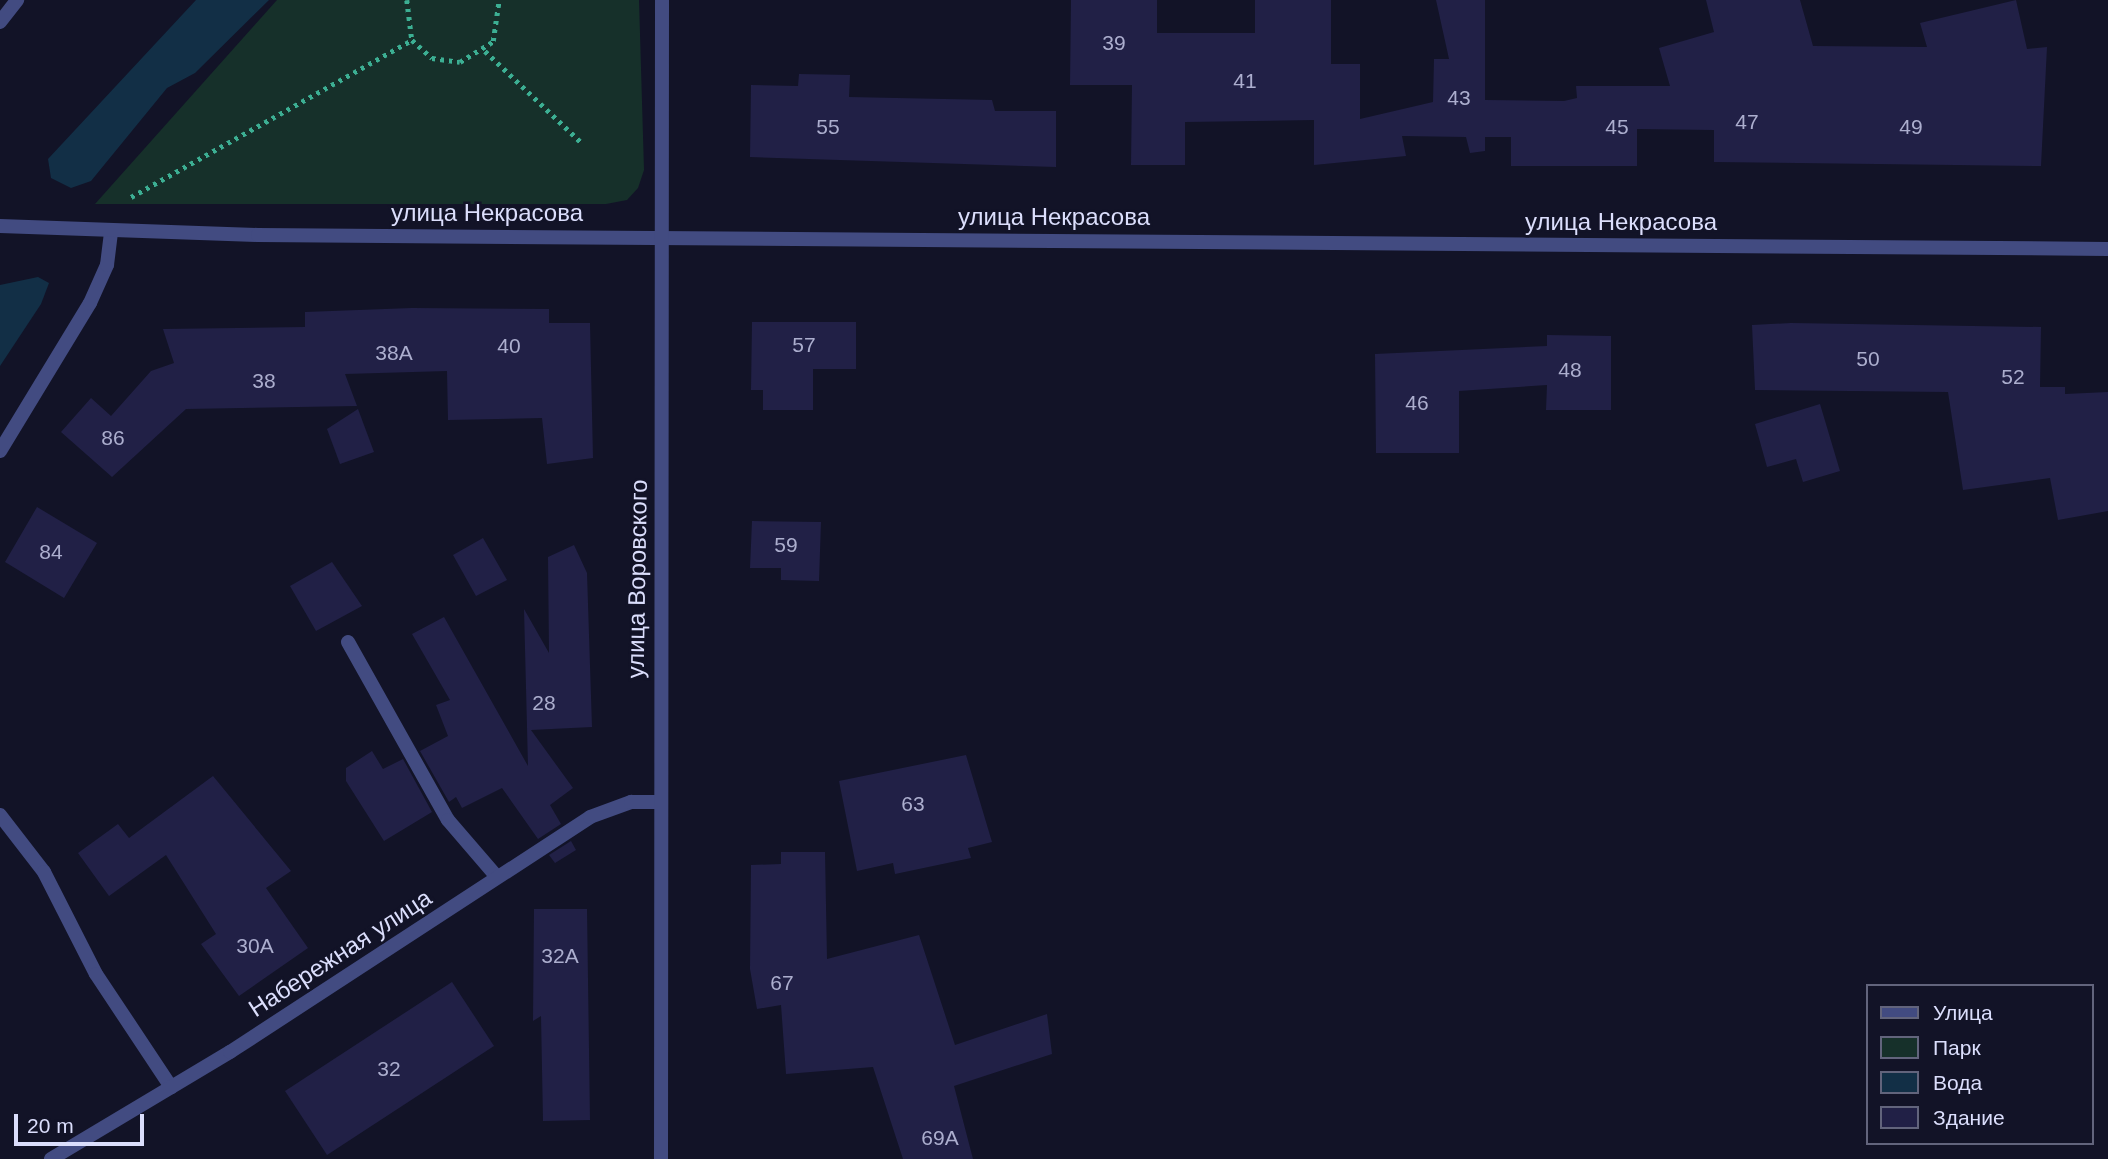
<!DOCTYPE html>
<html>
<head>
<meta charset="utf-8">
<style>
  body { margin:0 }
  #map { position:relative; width:2108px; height:1159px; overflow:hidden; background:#121327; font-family:Arial,sans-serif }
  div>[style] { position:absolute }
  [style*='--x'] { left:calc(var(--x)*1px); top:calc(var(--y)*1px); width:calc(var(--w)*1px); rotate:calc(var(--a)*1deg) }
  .green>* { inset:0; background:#16302a }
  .water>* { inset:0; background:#122f46 }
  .building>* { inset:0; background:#212046 }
  .path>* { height:4.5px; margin-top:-2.25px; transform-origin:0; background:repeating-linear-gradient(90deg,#3caf93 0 3.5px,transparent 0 8.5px) }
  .service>* { height:14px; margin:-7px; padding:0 7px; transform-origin:7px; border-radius:7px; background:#424b81 }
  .minor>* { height:14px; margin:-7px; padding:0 7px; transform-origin:7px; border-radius:7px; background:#424b81 }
  .tertiary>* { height:14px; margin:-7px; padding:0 7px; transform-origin:7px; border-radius:7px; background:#424b81 }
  span { translate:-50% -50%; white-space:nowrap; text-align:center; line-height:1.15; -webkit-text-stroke:5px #121327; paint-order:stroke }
  .number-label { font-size:21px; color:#acaece }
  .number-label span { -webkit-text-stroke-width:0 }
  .street-label { font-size:24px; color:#dbdefc }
  .legend { position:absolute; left:1866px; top:984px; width:228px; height:161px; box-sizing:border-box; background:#121327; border:2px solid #62647c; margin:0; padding:9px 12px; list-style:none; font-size:21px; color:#dbdefc }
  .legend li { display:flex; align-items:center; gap:14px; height:35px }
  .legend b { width:35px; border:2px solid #62647c }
  .scale { position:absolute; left:14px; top:1114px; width:130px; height:32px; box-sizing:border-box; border:4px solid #dbdefc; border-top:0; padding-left:9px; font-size:21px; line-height:24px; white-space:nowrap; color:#dbdefc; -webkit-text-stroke:5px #121327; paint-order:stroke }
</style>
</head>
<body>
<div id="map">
  <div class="green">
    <i style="clip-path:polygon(277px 0,639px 0,644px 170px,638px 188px,627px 200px,606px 204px,95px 204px)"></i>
  </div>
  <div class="water">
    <i style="clip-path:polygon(196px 0,269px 0,195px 73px,167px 88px,91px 181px,71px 188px,51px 178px,48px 159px)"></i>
    <i style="clip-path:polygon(38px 277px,49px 283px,41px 304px,0 366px,0 285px)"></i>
  </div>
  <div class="building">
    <i style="clip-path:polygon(1071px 0,1157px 0,1157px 33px,1255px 33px,1255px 0,1331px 0,1331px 64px,1360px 64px,1360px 119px,1433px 102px,1434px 59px,1449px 59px,1436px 0,1485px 0,1485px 100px,1564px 101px,1577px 98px,1576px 86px,1670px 86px,1659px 48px,1714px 32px,1706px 0,1800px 0,1813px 46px,1927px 47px,1920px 23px,2016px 0,2027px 49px,2047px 47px,2041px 166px,1714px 162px,1714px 130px,1637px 129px,1637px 166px,1511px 166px,1511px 137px,1485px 137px,1485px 151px,1470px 153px,1466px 137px,1402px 136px,1406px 156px,1314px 165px,1314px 120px,1185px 122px,1185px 165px,1131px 165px,1132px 85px,1070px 85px)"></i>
    <i style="clip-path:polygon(799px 74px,850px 75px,849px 97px,992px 100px,995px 111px,1056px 111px,1056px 167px,750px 157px,751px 85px,798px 86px)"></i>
    <i style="clip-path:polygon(412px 308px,549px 309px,549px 323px,590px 323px,593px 458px,547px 464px,542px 418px,448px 420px,447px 371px,345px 374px,357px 406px,186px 409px,112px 477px,61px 432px,91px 398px,111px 416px,151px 371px,174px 363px,163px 329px,305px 327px,305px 312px)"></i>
    <i style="clip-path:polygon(752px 322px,856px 322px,856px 369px,813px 369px,813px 410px,763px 410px,763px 390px,751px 390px)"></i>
    <i style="clip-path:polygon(1791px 323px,2041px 327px,2040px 387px,2065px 387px,2065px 394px,2108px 392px,2108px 511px,2058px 520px,2050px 478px,1963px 490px,1948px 392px,1755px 390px,1752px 325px)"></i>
    <i style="clip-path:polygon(1547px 335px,1611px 336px,1611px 410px,1546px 410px,1547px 385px,1459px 391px,1459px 453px,1376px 453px,1375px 354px,1547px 346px)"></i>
    <i style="clip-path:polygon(1820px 404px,1840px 471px,1803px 482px,1796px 459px,1767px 467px,1755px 424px)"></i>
    <i style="clip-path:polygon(358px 409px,374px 452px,340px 464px,327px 429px)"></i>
    <i style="clip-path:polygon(37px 507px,97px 543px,64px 598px,5px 562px)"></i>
    <i style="clip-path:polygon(752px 521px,821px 522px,819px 581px,781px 580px,781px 568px,750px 568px)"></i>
    <i style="clip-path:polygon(483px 538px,507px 580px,476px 596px,453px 555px)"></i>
    <i style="clip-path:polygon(574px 545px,587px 573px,592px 727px,531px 730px,573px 788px,550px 805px,561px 824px,538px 839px,502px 788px,462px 808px,456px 797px,449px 802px,420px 751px,448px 736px,436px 705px,450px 700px,412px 634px,444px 617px,528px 766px,524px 609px,549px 653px,548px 557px)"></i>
    <i style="clip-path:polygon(332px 562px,362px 606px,316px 631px,290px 586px)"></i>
    <i style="clip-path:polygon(372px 751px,383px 769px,403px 759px,432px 812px,384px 841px,346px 781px,346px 768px)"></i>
    <i style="clip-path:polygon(966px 755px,992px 842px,968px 848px,971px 858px,895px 874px,893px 863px,857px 871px,839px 781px)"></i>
    <i style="clip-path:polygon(213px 776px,291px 871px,266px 888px,308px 948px,239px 996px,201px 944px,216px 934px,166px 855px,109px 896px,78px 853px,118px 824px,129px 838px)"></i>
    <i style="clip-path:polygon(571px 841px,576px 850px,555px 863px,549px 855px)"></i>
    <i style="clip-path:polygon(781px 852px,825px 852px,827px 959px,919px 935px,955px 1045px,1047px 1014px,1052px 1054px,954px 1086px,973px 1159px,903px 1159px,873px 1067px,786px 1074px,781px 1005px,757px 1009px,750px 969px,751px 865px,781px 864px)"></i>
    <i style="clip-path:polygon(534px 909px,587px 909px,590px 1120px,543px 1121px,541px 1016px,533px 1021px)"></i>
    <i style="clip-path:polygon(452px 982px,494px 1046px,327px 1155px,285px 1091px)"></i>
  </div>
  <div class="path">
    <i style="--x:407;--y:0;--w:40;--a:82.9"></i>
    <i style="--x:412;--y:40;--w:27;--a:42"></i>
    <i style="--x:432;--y:58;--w:28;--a:8"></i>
    <i style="--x:460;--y:62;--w:39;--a:-32"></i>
    <i style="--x:493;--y:41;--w:41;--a:-81.7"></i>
    <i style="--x:485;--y:51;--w:135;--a:43.5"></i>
    <i style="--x:131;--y:197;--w:322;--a:-29.2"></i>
  </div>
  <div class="service">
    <i style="--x:0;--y:451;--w:173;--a:-58.7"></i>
    <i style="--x:90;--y:303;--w:42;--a:-65.9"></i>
    <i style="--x:107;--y:265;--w:34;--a:-83"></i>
    <i style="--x:348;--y:642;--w:204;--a:60.7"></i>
    <i style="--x:448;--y:820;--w:75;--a:49.3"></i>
    <i style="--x:0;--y:815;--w:72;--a:52.3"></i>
    <i style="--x:44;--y:872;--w:114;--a:63"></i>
    <i style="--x:96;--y:974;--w:136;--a:56.4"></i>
  </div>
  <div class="minor">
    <i style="--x:0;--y:22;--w:28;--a:-52"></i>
    <i style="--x:51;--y:1159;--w:209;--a:-30.9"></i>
    <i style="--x:230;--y:1052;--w:430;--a:-33.1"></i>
    <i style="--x:590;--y:817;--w:44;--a:-20.1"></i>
    <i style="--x:631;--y:802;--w:27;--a:0"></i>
  </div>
  <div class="tertiary">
    <i style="--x:0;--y:226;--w:258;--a:2"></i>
    <i style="--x:258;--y:235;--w:1850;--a:0.43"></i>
    <i style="--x:661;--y:1159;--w:1159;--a:-89.95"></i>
  </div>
  <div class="number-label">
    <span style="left:1114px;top:43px">39</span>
    <span style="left:1245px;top:81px">41</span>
    <span style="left:1459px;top:98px">43</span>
    <span style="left:1747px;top:122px">47</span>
    <span style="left:828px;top:127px">55</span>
    <span style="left:1617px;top:127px">45</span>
    <span style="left:1911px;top:127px">49</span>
    <span style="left:804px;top:345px">57</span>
    <span style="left:509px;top:346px">40</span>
    <span style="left:394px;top:353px">38А</span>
    <span style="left:1868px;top:359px">50</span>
    <span style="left:1570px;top:370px">48</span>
    <span style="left:2013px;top:377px">52</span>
    <span style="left:264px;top:381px">38</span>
    <span style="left:1417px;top:403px">46</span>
    <span style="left:113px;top:438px">86</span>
    <span style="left:786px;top:545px">59</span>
    <span style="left:51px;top:552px">84</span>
    <span style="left:544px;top:703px">28</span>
    <span style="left:913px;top:804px">63</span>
    <span style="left:255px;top:946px">30А</span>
    <span style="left:560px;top:956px">32А</span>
    <span style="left:782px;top:983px">67</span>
    <span style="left:389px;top:1069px">32</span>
    <span style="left:940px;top:1138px">69А</span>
  </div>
  <div class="street-label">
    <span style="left:487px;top:213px">улица Некрасова</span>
    <span style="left:1054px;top:217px">улица Некрасова</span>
    <span style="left:1621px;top:222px">улица Некрасова</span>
    <span style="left:637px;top:579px;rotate:-89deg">улица Воровского</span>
    <span style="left:340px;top:953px;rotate:-33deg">Набережная улица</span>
  </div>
  <ul class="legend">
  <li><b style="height:9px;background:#424b81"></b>Улица</li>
  <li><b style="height:19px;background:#16302a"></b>Парк</li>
  <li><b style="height:19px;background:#122f46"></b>Вода</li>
  <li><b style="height:19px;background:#212046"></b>Здание</li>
  </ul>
  <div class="scale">20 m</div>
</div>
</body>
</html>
